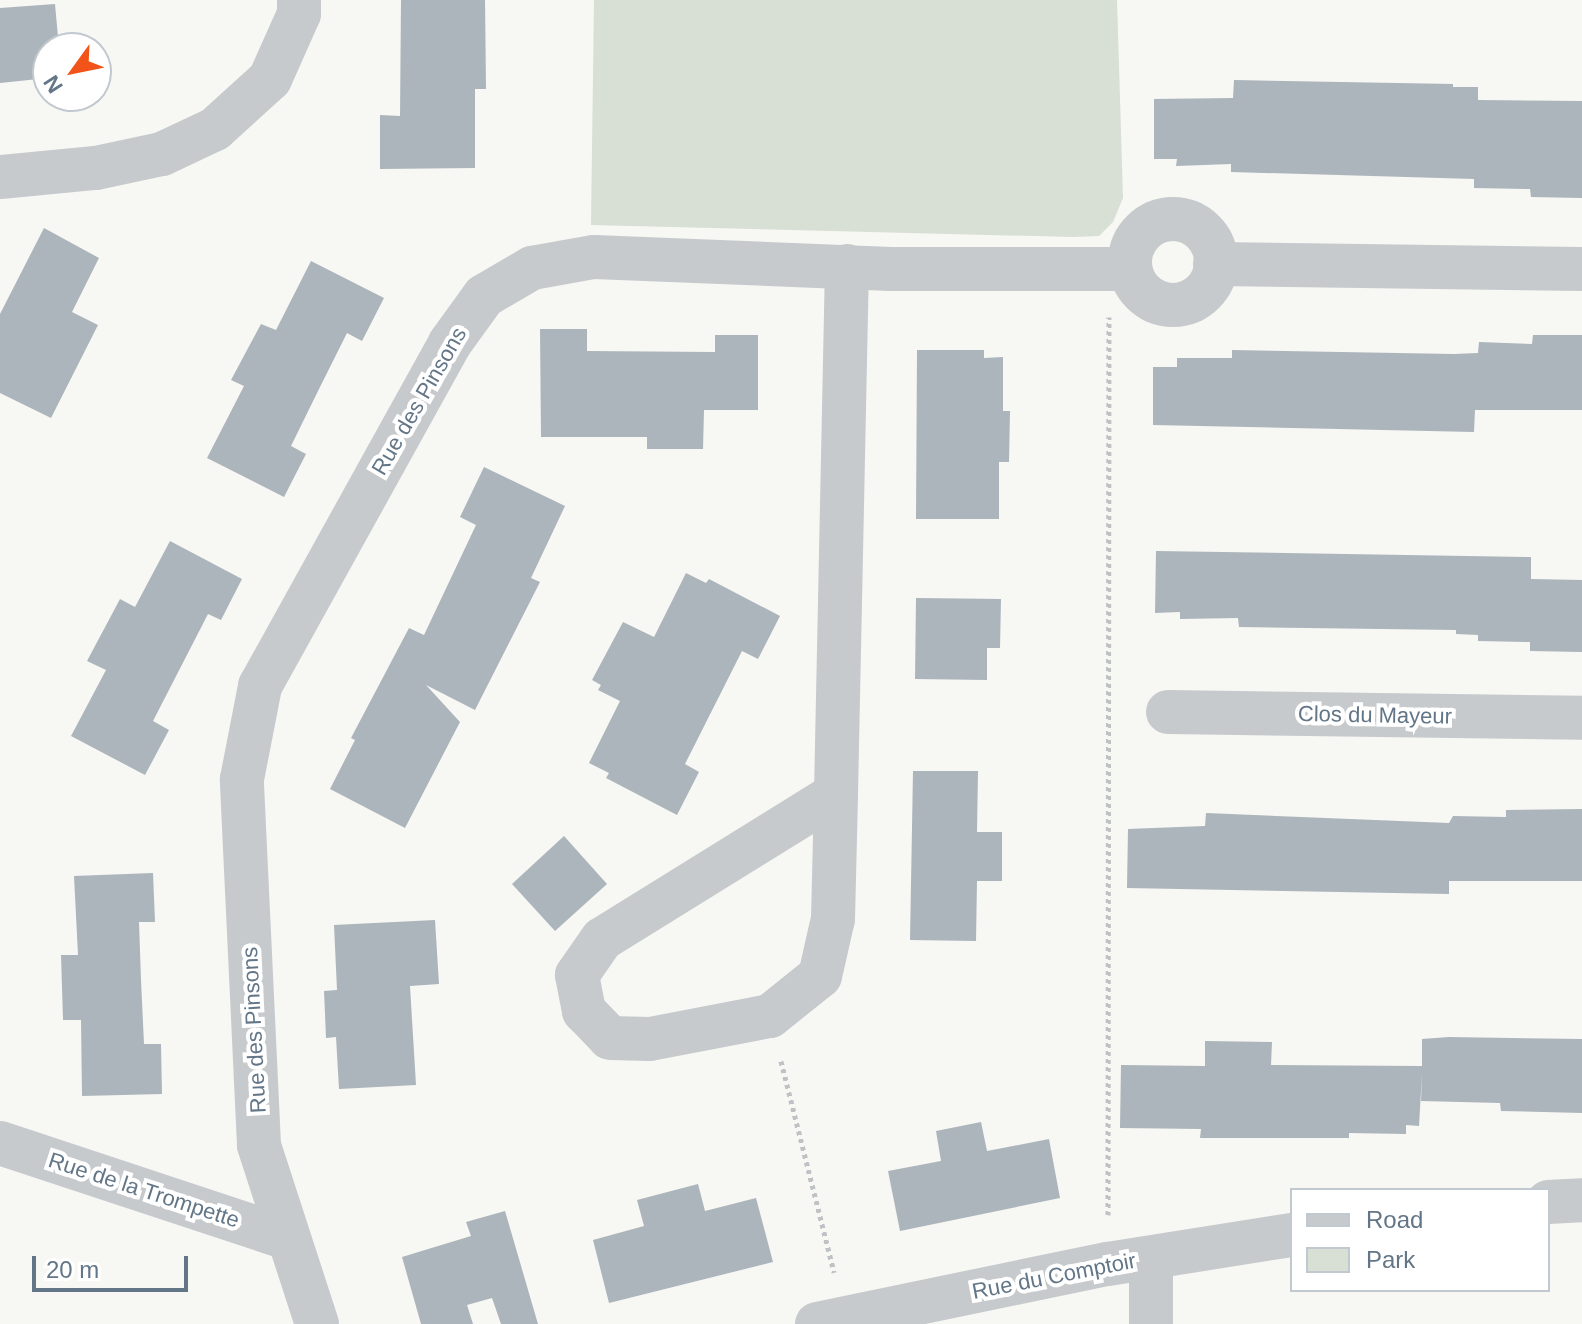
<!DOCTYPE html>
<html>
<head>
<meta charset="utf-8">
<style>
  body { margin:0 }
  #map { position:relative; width:1582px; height:1324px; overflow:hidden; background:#f7f7f3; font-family:Arial,sans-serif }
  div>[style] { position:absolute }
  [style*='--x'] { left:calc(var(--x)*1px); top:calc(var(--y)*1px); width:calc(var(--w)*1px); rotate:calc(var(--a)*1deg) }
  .green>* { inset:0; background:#d8dfd4 }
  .building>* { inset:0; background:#acb5bb }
  .path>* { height:5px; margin-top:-2.5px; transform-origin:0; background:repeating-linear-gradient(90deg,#bfc2c4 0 4px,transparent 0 8px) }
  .minor>* { height:44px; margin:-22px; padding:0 22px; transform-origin:22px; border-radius:22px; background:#c6cacd }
  .minor>.ring { margin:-22px; padding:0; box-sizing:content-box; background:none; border:44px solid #c6cacd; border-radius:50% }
  span { translate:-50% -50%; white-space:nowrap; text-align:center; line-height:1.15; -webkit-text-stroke:8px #fff; paint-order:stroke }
  .street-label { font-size:22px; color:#637687 }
  .legend { position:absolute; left:1290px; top:1188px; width:260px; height:104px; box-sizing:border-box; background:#fff; border:2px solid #c1c8cf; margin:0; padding:10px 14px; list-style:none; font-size:24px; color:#637687 }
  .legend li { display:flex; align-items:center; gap:16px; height:40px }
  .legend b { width:40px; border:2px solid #c1c8cf }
  .north { position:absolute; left:32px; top:32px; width:80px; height:80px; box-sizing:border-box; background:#fff; border:2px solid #c1c8cf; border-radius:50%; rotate:237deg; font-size:22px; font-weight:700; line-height:32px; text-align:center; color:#637687 }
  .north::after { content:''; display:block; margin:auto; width:28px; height:36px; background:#f25318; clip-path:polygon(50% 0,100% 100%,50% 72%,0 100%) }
  .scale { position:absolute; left:32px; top:1256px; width:156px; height:36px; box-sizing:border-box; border:4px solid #637687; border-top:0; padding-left:10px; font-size:24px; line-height:28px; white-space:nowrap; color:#637687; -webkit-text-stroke:6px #fff; paint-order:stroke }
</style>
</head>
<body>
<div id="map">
  <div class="green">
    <i style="clip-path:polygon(594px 0,1117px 0,1123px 198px,1113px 222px,1099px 236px,1073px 237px,591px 225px)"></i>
  </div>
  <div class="building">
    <i style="clip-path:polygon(401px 0,485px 0,486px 89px,475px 89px,475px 168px,380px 169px,380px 115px,400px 116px)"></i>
    <i style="clip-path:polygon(55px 4px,59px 48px,48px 48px,48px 78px,0 83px,0 8px)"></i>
    <i style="clip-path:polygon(1234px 80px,1453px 84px,1453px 87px,1478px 87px,1478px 100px,1582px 101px,1582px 198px,1531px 197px,1530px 189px,1474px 188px,1474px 179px,1231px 172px,1231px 164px,1176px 166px,1177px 159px,1154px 159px,1154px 99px,1233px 98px)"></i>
    <i style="clip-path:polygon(44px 228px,99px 258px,72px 312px,98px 325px,51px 418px,0 393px,0 314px)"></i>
    <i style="clip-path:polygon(311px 261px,384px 298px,362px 341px,347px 333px,319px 389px,291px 446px,306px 454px,284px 497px,207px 458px,244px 386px,231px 380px,261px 324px,276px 330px)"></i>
    <i style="clip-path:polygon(540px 329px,587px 329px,587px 351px,715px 352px,715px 335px,758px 335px,758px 410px,704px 410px,703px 449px,647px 449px,647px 437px,541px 437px)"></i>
    <i style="clip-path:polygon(1533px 335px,1582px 335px,1582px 410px,1475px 410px,1474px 432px,1153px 425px,1153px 367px,1177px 367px,1177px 358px,1232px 358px,1232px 350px,1454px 354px,1478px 353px,1479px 342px,1532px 344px)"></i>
    <i style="clip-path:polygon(917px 350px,984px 350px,984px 358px,1003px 357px,1003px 411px,1010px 411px,1009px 462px,999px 462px,999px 519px,916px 519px)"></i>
    <i style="clip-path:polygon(484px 467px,565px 506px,531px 578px,540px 582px,475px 710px,426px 685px,460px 722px,405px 828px,330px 789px,355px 740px,351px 738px,409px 628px,424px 635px,476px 525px,460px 517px)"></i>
    <i style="clip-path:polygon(170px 541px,242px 579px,221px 620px,208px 614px,153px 721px,169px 730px,145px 775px,71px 736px,106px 670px,87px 661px,120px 599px,135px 607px)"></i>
    <i style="clip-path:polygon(1156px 551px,1531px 557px,1531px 579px,1582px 580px,1582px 652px,1530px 651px,1530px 642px,1478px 641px,1478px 635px,1456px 634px,1456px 630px,1239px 627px,1238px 618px,1180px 619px,1180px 612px,1155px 613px)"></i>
    <i style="clip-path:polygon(686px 573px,706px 583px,709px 579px,780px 616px,758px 659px,742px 651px,685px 764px,699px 772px,677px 815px,606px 778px,609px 773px,589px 763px,620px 701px,598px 690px,601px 685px,592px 680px,623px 622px,654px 637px)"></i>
    <i style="clip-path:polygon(916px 598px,1001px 599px,1000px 648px,987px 648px,987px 680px,915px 679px)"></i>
    <i style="clip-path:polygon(913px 771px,978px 771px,977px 832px,1002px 832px,1002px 881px,977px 881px,976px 941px,910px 940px)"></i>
    <i style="clip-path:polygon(1582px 809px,1582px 881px,1449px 881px,1449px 894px,1127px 888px,1128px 829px,1205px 826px,1206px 813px,1449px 823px,1453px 816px,1506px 817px,1506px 810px)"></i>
    <i style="clip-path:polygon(564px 836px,607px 884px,555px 931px,512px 884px)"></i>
    <i style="clip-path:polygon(153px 873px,155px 922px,139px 922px,141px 980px,144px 1044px,161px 1044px,162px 1094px,82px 1096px,81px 1020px,63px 1020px,61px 955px,78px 955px,74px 876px)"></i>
    <i style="clip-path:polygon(435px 920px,439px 984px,410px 986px,416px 1085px,339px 1089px,336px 1037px,326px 1038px,325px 1014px,324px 991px,337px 990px,334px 925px)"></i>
    <i style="clip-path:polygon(1449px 1037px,1582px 1039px,1582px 1113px,1501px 1111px,1500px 1103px,1421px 1101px,1422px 1073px,1419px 1126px,1406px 1125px,1406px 1134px,1349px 1133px,1349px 1138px,1200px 1138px,1201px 1129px,1120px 1128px,1121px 1065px,1205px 1066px,1205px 1041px,1272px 1042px,1271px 1065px,1422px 1066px,1422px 1039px)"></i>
    <i style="clip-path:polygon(981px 1122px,987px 1151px,1049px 1139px,1060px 1198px,900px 1231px,888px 1171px,941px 1161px,936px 1131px)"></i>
    <i style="clip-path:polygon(698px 1184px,705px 1211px,756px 1198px,773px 1262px,609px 1303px,593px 1240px,644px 1226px,637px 1200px)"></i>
    <i style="clip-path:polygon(505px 1211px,538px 1324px,501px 1324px,492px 1298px,467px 1305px,473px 1324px,421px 1324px,402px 1257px,471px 1236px,466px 1222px)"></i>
  </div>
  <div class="path">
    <i style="--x:781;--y:1061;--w:218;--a:75.9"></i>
    <i style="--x:1108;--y:1215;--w:898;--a:-89.94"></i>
  </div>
  <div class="minor">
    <i style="--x:0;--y:177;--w:96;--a:-5.4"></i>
    <i style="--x:96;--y:168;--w:67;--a:-12"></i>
    <i style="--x:162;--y:154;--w:59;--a:-25.3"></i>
    <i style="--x:215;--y:129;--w:74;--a:-42.3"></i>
    <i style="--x:270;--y:79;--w:71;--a:-66"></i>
    <i style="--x:299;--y:14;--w:14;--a:-90"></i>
    <i class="ring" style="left:1130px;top:219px;width:42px;height:42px"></i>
    <i style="--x:1215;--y:264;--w:367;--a:0.8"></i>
    <i style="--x:1168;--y:712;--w:414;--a:0.8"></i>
    <i style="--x:836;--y:794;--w:275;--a:148.2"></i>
    <i style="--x:602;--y:939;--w:44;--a:124.8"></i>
    <i style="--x:577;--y:975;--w:37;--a:79"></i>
    <i style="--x:584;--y:1011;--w:37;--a:46"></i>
    <i style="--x:610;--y:1038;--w:40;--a:1.4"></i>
    <i style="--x:650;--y:1039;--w:122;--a:-10.9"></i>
    <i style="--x:770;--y:1016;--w:64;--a:-38.7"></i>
    <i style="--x:820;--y:976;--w:58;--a:-77.2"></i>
    <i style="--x:833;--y:919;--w:125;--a:-88.6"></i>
    <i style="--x:836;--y:794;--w:528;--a:-88.81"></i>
    <i style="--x:0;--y:1143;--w:303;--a:18.3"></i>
    <i style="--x:1548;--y:1202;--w:34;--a:-3"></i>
    <i style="--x:1151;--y:1258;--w:66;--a:90"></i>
    <i style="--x:317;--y:1324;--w:188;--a:-108"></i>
    <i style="--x:259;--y:1145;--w:366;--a:-92.7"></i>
    <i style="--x:242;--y:779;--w:95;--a:-79"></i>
    <i style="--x:260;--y:686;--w:392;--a:-61"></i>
    <i style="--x:450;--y:343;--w:58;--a:-54.1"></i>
    <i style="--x:484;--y:296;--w:56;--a:-30.3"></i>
    <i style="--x:532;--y:268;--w:63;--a:-10.1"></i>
    <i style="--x:594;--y:257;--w:297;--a:2.3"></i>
    <i style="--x:891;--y:269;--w:238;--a:0"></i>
    <i style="--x:817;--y:1324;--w:297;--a:-11.7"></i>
    <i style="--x:1108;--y:1264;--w:186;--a:-9"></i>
  </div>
  <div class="street-label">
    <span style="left:419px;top:401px;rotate:-60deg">Rue des Pinsons</span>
    <span style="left:1375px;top:715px;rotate:1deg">Clos du Mayeur</span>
    <span style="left:254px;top:1030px;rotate:-93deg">Rue des Pinsons</span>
    <span style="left:144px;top:1190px;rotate:18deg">Rue de la Trompette</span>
    <span style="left:1054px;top:1276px;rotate:-11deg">Rue du Comptoir</span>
  </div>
  <ul class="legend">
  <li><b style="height:10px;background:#c6cacd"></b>Road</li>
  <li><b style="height:22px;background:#d8dfd4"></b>Park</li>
  </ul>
  <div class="north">N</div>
  <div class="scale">20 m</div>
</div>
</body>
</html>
